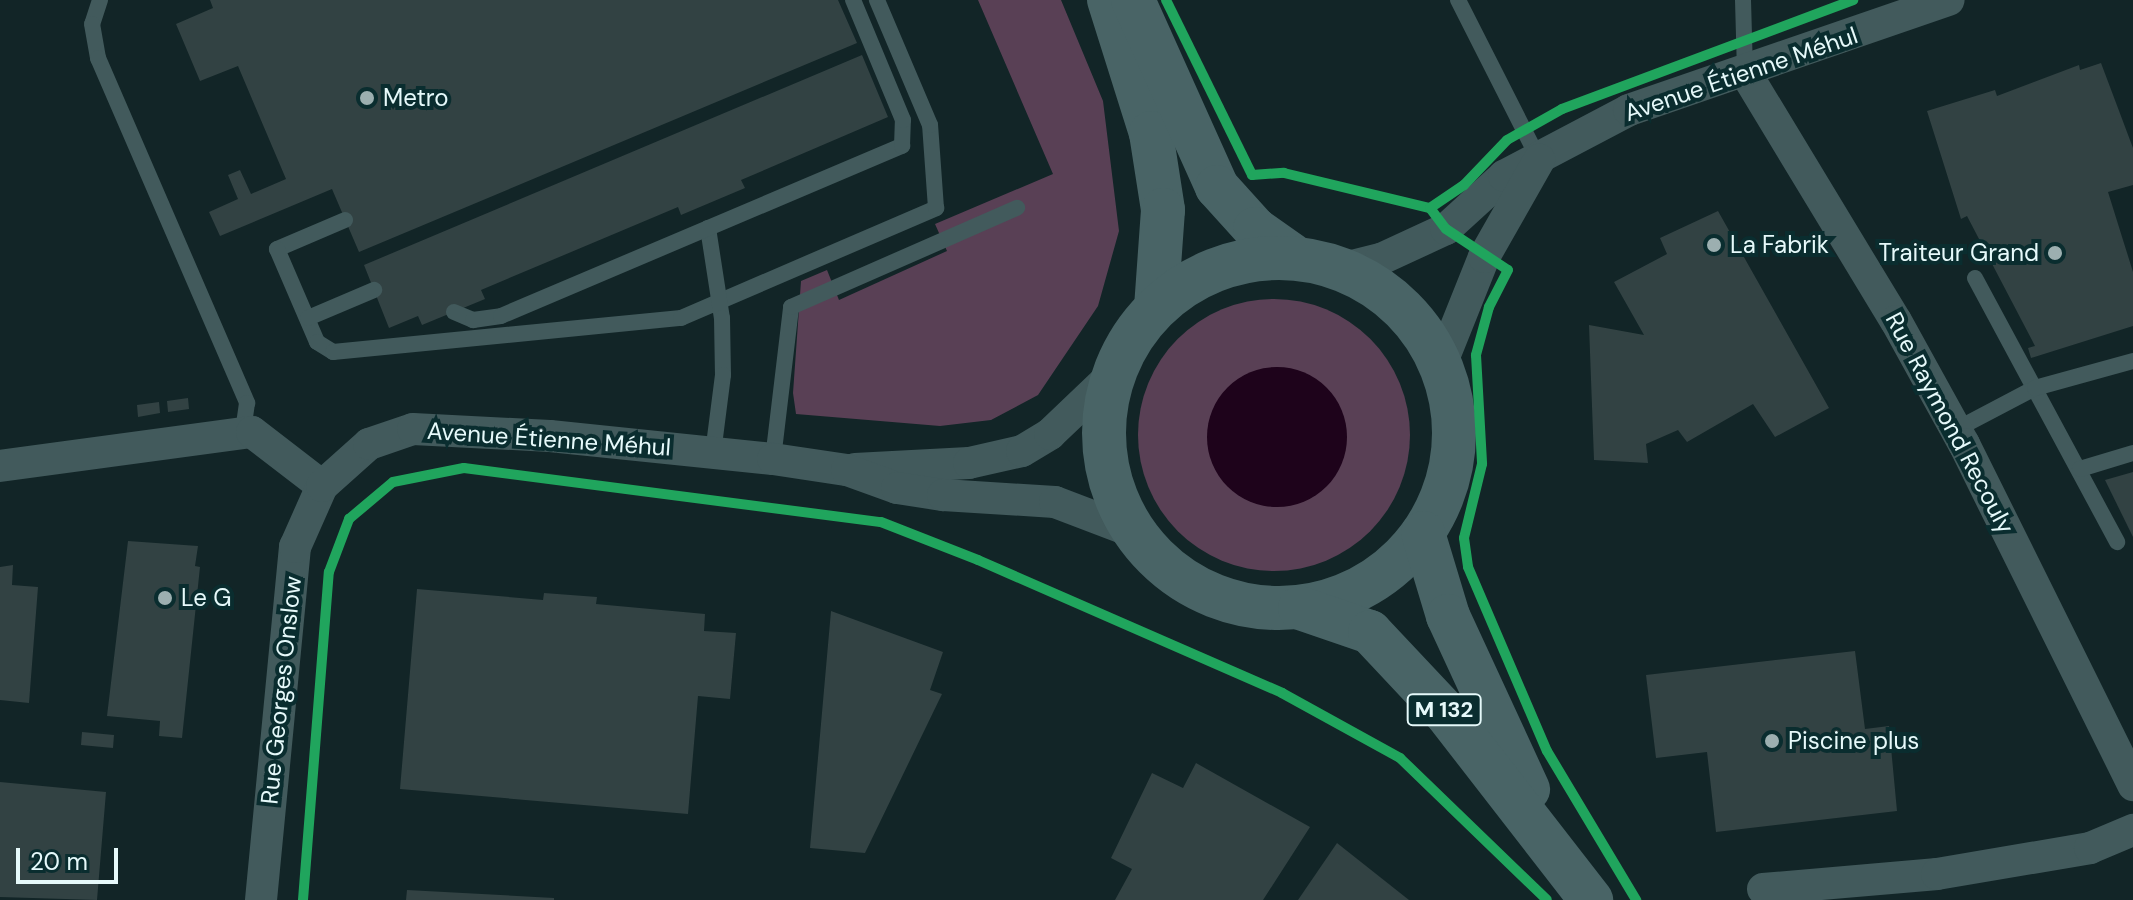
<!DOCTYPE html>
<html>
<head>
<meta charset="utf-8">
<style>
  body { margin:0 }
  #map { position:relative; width:2133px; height:900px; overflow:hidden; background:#122527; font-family:"DM Sans",sans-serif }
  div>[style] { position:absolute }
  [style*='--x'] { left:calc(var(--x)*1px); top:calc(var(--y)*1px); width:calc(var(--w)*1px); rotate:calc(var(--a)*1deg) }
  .green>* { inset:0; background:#594055 }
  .round { border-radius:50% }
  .water>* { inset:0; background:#1e031b }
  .building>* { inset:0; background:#324243 }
  .service>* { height:16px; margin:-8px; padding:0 8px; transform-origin:8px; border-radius:8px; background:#425a5c }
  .minor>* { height:32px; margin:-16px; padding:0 16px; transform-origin:16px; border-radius:16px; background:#425a5c }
  .primary>* { height:44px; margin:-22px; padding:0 22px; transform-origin:22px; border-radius:22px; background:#496466 }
  .primary>.ring { margin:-22px; padding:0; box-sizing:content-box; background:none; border:44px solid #496466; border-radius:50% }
  .cycleway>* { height:10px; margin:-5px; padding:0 5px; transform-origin:5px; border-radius:5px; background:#20a55d }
  .dots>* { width:22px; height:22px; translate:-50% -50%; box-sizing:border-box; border:4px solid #0a2d2f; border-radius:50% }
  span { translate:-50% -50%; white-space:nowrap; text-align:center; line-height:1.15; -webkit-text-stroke:8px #0a2d2f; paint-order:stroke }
  .shield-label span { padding:2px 6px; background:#0a2d2f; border:2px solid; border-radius:6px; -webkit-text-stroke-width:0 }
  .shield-label { font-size:22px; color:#e6f9fa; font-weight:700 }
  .street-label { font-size:24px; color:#e6f9fa }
  .poi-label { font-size:24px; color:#e6f9fa }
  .left { translate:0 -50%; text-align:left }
  .right { translate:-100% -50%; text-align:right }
  .scale { position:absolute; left:16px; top:848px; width:102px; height:36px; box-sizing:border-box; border:4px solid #e6f9fa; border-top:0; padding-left:10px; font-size:24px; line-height:28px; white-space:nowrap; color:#e6f9fa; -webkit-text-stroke:6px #0a2d2f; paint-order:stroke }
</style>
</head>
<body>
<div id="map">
  <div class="green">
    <i style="clip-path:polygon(978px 0,1061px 0,1103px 101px,1119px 231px,1098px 306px,1038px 395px,991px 420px,940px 426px,796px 414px,793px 393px,801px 281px,827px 270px,839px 300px,947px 251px,935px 224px,1053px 174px)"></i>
    <i class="round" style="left:1138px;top:299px;width:272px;height:272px"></i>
  </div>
  <div class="water">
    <i class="round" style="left:1207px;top:367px;width:140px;height:140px"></i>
  </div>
  <div class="building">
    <i style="clip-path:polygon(210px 0,838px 0,857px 43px,359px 252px,332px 189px,220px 236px,209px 212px,238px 199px,228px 175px,240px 170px,251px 194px,286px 179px,238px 66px,200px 81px,176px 24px,213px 8px)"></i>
    <i style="clip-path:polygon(862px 55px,888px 117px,741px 180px,745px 188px,681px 215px,678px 207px,481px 290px,485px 299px,422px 325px,418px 316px,389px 328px,364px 265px)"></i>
    <i style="clip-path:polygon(2101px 63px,2133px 148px,2133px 185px,2108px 192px,2133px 272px,2133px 326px,2031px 358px,2028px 348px,2035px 346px,1967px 216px,1961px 219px,1927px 111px,1995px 90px,1997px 96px,2079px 65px,2080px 70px)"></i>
    <i style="clip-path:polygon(1718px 211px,1829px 408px,1775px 437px,1753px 404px,1687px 442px,1678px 430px,1646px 444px,1648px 463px,1594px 460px,1589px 325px,1644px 335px,1614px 282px,1667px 254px,1660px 238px)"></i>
    <i style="clip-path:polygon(188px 398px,189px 409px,168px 412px,167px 401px)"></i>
    <i style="clip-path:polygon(159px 402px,160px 413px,138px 417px,137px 405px)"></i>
    <i style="clip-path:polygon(2133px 472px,2133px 537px,2105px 480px)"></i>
    <i style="clip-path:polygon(128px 541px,198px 546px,195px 566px,200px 567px,182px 738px,159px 736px,160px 721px,107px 716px)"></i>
    <i style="clip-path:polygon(13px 565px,12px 585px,38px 587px,29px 703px,0 700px,0 567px)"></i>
    <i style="clip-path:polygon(417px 589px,543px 600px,544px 593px,597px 597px,596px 604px,705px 614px,704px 631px,736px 633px,730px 699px,698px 696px,688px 814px,400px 789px)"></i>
    <i style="clip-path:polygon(831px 611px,943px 652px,930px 690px,942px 694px,865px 853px,810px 848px)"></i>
    <i style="clip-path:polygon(1855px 651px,1865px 729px,1889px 726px,1897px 811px,1716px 832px,1707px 752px,1656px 758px,1646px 675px)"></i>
    <i style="clip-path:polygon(82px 732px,114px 735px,113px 748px,81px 745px)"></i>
    <i style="clip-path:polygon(1196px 763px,1310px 827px,1263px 900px,1115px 900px,1132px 869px,1111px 858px,1152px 773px,1183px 788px)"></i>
    <i style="clip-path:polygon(0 782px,106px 792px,97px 900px,0 897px)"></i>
    <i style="clip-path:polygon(1337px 843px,1409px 900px,1298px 900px)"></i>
    <i style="clip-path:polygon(407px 890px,554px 898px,554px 900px,406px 900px)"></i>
  </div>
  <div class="service">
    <i style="--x:100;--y:0;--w:25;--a:108"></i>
    <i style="--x:92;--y:24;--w:35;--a:80"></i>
    <i style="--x:98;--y:58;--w:376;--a:66.6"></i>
    <i style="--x:247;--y:403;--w:29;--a:98"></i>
    <i style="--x:1458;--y:0;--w:179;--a:63.1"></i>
    <i style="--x:1743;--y:0;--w:72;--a:88.4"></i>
    <i style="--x:345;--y:220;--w:74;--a:156.9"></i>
    <i style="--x:277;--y:249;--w:101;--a:66.7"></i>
    <i style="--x:317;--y:342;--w:19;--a:32"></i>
    <i style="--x:333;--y:352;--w:350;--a:-5.6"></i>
    <i style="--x:681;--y:318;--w:278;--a:-23.3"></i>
    <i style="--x:936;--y:208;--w:83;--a:-94.1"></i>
    <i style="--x:930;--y:125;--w:136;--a:-113"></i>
    <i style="--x:708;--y:228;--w:91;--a:81.2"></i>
    <i style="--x:722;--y:318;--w:57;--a:89"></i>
    <i style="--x:723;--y:375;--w:79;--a:97.3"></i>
    <i style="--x:1975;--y:278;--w:300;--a:61.7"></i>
    <i style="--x:454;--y:312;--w:21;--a:23"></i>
    <i style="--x:473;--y:320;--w:28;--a:-8"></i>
    <i style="--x:501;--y:316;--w:436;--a:-23"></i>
    <i style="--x:902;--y:146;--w:26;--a:-88"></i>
    <i style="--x:903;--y:120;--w:130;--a:-112.6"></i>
    <i style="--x:308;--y:318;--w:72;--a:-23"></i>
    <i style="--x:1955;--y:430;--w:90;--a:-27.7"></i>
    <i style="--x:2035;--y:388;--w:102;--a:-15.4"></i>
    <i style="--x:773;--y:459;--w:153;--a:-83.2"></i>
    <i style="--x:791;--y:307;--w:247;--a:-23.7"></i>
    <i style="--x:2080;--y:469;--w:55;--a:-16.8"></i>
  </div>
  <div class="minor">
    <i style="--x:1745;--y:72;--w:291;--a:58.8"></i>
    <i style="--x:1896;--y:321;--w:141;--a:61.1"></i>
    <i style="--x:1964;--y:444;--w:381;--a:63.6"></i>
    <i style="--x:1344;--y:268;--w:38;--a:-14"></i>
    <i style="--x:1381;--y:259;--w:72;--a:-24.8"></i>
    <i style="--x:1446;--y:229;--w:79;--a:-42.4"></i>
    <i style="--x:1504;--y:176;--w:141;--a:-27.8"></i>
    <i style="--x:1629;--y:110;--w:338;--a:-19"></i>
    <i style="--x:1440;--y:367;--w:118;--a:-68.2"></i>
    <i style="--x:1484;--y:257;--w:112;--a:-60.4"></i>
    <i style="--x:0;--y:466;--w:254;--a:-7.7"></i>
    <i style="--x:252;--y:432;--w:88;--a:37.6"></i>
    <i style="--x:855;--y:469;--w:114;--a:-3"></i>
    <i style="--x:969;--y:463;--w:54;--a:-12.8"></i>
    <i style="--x:1022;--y:451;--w:33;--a:-31"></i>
    <i style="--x:1050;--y:434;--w:84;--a:-43.6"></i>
    <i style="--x:1763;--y:889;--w:175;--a:-4.9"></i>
    <i style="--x:1937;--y:874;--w:155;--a:-9.6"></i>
    <i style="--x:2090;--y:848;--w:47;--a:-22.7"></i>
    <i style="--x:261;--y:900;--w:355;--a:-84.5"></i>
    <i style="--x:295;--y:547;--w:67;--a:-66.1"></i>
    <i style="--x:322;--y:486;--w:63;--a:-41.8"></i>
    <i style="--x:369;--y:444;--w:46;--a:-18.8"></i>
    <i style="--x:413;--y:429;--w:137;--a:2.9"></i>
    <i style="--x:550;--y:436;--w:224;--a:5.9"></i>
    <i style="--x:773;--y:459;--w:75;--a:8.5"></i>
    <i style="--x:847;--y:470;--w:53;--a:19.8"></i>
    <i style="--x:897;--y:488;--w:47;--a:8.7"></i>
    <i style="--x:943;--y:495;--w:112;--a:3.6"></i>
    <i style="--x:1055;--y:502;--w:85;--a:20.8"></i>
  </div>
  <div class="primary">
    <i style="--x:1109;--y:0;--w:139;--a:72.5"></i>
    <i style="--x:1151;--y:133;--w:78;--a:81.1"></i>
    <i style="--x:1163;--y:210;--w:97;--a:94.1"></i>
    <i style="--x:1133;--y:0;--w:205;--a:65.8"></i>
    <i style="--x:1217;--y:187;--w:57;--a:47.9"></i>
    <i style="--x:1255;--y:229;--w:45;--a:35.1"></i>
    <i class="ring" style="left:1104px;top:258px;width:306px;height:306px"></i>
    <i style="--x:1423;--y:533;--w:87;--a:73.2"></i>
    <i style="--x:1448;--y:616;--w:191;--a:65.2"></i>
    <i style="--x:1300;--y:608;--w:74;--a:18.9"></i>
    <i style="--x:1370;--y:632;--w:111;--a:46.8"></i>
    <i style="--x:1446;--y:713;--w:237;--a:52.2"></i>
  </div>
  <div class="cycleway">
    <i style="--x:1166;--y:0;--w:195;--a:63.8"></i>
    <i style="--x:1252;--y:175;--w:32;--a:-4"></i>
    <i style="--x:1284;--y:173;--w:150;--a:13.5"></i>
    <i style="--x:1430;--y:208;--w:26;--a:53"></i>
    <i style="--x:1446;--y:229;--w:74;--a:33.5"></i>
    <i style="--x:1508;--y:270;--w:42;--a:117.2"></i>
    <i style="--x:1489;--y:307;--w:50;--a:105.2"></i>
    <i style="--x:1476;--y:355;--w:109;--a:86.8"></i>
    <i style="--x:1482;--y:464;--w:76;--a:103.7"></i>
    <i style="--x:1464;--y:538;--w:29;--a:82"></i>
    <i style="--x:1468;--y:567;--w:200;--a:66.8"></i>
    <i style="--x:1547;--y:751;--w:174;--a:59.1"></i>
    <i style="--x:1430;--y:208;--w:41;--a:-34.1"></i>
    <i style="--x:1464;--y:185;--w:62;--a:-46.3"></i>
    <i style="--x:1507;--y:140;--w:63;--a:-29.4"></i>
    <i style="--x:1562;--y:109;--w:311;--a:-20.5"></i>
    <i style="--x:303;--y:900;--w:329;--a:-85.5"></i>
    <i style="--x:329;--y:572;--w:57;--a:-69.3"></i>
    <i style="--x:349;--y:519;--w:57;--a:-40.1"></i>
    <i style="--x:393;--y:482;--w:72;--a:-11.2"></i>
    <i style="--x:464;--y:468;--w:420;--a:7.4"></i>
    <i style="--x:881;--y:522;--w:104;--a:21.4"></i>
    <i style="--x:978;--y:560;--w:332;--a:23.6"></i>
    <i style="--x:1282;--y:693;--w:135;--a:28.8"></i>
    <i style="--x:1400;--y:758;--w:204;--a:44"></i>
  </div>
  <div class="dots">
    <i style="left:367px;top:98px;background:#9cafb0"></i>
    <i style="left:1714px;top:245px;background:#9cafb0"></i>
    <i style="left:2055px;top:253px;background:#9cafb0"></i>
    <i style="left:165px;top:598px;background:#9cafb0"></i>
    <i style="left:1772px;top:741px;background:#9cafb0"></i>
  </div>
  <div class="shield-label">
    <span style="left:1444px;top:710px">M 132</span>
  </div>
  <div class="street-label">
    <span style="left:1741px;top:74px;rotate:-19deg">Avenue Étienne Méhul</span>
    <span style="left:1950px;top:423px;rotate:62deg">Rue Raymond Recouly</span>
    <span style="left:549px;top:439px;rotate:4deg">Avenue Étienne Méhul</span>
    <span style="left:281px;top:690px;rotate:-84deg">Rue Georges Onslow</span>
  </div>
  <div class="poi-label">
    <span class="left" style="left:383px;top:98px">Metro</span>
    <span class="left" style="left:1730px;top:245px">La Fabrik</span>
    <span class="right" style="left:2039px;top:253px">Traiteur Grand</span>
    <span class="left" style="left:181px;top:598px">Le G</span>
    <span class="left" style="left:1788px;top:741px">Piscine plus</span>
  </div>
  <div class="scale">20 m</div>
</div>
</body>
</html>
